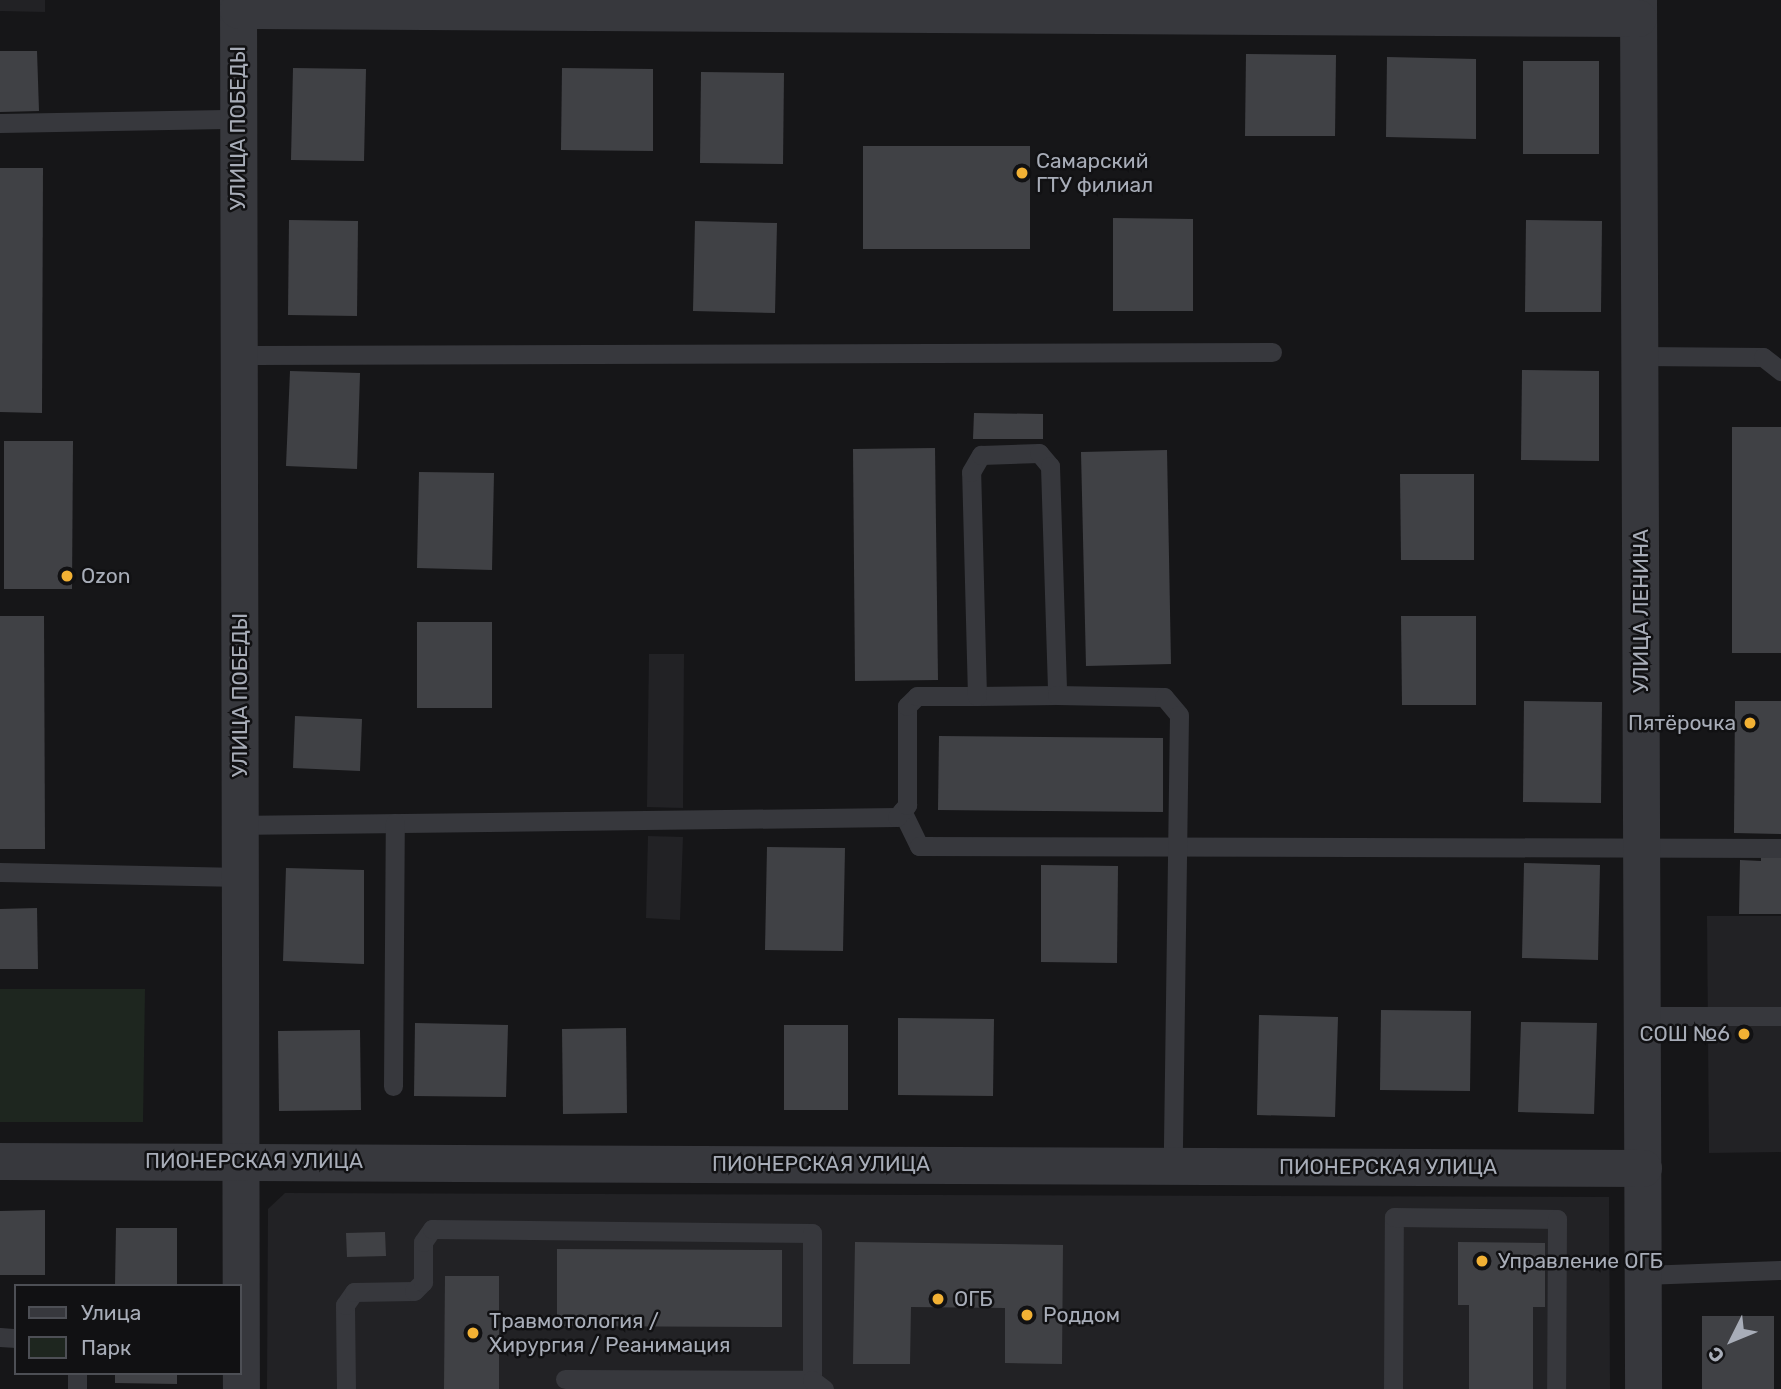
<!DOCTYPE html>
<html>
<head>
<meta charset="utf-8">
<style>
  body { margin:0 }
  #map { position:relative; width:1781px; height:1389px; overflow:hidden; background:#161618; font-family:Rubik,sans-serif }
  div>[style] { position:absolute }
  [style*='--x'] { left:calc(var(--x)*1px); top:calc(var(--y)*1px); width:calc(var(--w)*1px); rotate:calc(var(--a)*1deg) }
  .built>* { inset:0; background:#222225 }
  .green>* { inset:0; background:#1e261f }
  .building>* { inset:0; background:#404145 }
  .lane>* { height:19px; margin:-9.5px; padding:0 9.5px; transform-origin:9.5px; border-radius:9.5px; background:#37383d }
  .street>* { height:37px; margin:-18.5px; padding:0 18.5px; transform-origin:18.5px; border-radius:18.5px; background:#37383d }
  .dots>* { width:19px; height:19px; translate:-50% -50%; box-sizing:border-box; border:4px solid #111113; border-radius:50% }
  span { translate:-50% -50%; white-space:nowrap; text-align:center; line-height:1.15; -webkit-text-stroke:5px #111113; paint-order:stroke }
  .street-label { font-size:21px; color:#a8adb8 }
  .poi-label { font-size:21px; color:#a8adb8 }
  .left { translate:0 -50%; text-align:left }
  .right { translate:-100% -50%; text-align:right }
  .legend { position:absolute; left:14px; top:1284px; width:228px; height:91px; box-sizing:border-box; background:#111113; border:2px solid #4d4f55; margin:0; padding:9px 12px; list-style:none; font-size:21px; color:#a8adb8 }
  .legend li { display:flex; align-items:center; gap:14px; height:35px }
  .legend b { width:35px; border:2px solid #4d4f55 }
  .north { position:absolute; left:1697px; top:1305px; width:70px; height:70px; -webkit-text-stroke:5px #111113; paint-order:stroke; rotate:227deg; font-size:19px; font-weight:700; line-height:28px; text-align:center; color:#a8adb8 }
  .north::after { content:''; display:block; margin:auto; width:24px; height:32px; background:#a8adb8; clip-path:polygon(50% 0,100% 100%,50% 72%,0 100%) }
</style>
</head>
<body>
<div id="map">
  <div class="built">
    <i style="clip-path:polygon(0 0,45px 0,45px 12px,0 11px)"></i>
    <i style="clip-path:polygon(649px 654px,684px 654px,683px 808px,647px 807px)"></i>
    <i style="clip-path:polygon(648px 836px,683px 837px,680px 920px,646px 918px)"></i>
    <i style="clip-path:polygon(1707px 916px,1781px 916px,1781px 1152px,1709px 1153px)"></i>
    <i style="clip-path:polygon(285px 1193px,1609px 1197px,1610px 1389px,267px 1389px,268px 1209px)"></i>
  </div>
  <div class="green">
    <i style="clip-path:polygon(0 989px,145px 989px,143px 1122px,0 1122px)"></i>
  </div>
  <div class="building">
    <i style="clip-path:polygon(0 51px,37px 51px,39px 111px,0 112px)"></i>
    <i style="clip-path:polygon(1246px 54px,1336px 55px,1335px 136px,1245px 136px)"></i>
    <i style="clip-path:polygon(1387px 57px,1476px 59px,1476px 139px,1386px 137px)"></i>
    <i style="clip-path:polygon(1523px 61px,1599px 61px,1599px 154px,1523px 154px)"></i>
    <i style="clip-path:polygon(293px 68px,366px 69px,364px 161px,291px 160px)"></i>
    <i style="clip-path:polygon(562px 68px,653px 69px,653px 151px,561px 150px)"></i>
    <i style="clip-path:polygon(701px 72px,784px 73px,783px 164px,700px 163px)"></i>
    <i style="clip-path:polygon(863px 146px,1030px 146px,1030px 249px,863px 249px)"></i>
    <i style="clip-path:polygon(0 168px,43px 168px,42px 413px,0 412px)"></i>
    <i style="clip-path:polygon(1113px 218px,1193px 219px,1193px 311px,1113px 311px)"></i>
    <i style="clip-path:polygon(289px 220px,358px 221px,357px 316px,288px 315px)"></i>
    <i style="clip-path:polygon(1526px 220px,1602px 221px,1601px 312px,1525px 312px)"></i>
    <i style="clip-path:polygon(695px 221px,777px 223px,775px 313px,693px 311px)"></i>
    <i style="clip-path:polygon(1522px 370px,1599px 371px,1599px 461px,1521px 460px)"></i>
    <i style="clip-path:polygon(290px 371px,360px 373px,357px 469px,286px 466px)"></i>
    <i style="clip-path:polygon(974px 413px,1043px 414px,1043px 439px,973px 439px)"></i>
    <i style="clip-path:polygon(1732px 427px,1781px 427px,1781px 653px,1732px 653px)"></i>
    <i style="clip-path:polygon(4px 441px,73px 441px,72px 589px,4px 589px)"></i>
    <i style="clip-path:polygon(935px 448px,938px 680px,855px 681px,853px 449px)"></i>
    <i style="clip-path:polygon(1167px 450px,1171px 664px,1086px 666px,1081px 452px)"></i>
    <i style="clip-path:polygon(419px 472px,494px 473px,492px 570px,417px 568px)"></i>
    <i style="clip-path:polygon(1400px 474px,1474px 474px,1474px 560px,1401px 560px)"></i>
    <i style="clip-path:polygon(0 616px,44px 616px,45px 849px,0 849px)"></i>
    <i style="clip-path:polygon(1401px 616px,1476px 616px,1476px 705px,1402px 705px)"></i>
    <i style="clip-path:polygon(417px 622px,492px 622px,492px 708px,417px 708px)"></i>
    <i style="clip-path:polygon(1524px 701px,1602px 702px,1601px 803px,1523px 802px)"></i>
    <i style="clip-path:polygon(1735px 701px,1781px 701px,1781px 834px,1734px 833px)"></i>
    <i style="clip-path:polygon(295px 716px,362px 719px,360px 771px,293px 768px)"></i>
    <i style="clip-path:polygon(939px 736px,1163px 738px,1163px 812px,938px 810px)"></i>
    <i style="clip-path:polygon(767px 847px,845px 848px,843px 951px,765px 950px)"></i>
    <i style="clip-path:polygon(1761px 855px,1781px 856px,1781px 914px,1739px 914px,1740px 860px,1761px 861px)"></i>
    <i style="clip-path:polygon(1524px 863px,1600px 865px,1598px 960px,1522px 958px)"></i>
    <i style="clip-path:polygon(1041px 865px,1118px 866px,1117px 963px,1041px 962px)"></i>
    <i style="clip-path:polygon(286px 868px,364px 870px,364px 964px,283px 961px)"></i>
    <i style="clip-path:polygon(37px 908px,38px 969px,0 969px,0 909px)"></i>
    <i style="clip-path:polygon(1381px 1010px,1471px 1011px,1470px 1091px,1380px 1090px)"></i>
    <i style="clip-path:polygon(1259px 1015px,1338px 1017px,1335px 1117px,1257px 1115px)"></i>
    <i style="clip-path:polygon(898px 1018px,994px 1019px,993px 1096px,898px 1095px)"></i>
    <i style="clip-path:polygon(1521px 1022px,1597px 1023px,1594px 1114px,1518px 1112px)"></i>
    <i style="clip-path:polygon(415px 1023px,508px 1025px,506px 1097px,414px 1096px)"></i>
    <i style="clip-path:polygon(784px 1025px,848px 1025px,848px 1110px,784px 1110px)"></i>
    <i style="clip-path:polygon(626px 1028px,627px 1113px,563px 1114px,562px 1029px)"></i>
    <i style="clip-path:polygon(360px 1030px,361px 1110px,279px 1111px,278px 1031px)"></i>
    <i style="clip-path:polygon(45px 1210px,45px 1275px,0 1275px,0 1211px)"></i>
    <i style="clip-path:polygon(116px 1228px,177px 1228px,177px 1286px,115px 1286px)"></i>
    <i style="clip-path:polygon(385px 1232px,386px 1256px,347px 1257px,346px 1233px)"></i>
    <i style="clip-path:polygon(855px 1242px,1063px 1245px,1062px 1364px,1005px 1363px,1005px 1308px,911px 1307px,910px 1364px,853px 1364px)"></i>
    <i style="clip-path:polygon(1458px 1242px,1545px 1243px,1545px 1307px,1533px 1307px,1533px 1389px,1469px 1389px,1469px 1305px,1458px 1305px)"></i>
    <i style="clip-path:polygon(557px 1249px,782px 1250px,782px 1327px,557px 1326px)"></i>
    <i style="clip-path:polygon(445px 1276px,499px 1276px,499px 1389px,444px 1389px)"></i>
    <i style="clip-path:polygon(1702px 1316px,1774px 1316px,1774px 1389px,1702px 1389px)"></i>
    <i style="clip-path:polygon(115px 1373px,177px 1373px,177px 1384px,115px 1383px)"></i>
  </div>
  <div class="lane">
    <i style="--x:0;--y:123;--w:239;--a:-1"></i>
    <i style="--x:239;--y:355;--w:1033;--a:-0.17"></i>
    <i style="--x:1640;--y:356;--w:123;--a:0.5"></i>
    <i style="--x:1763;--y:357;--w:23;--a:38"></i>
    <i style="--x:977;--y:696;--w:80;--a:-0.7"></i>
    <i style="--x:902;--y:811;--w:39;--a:64"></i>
    <i style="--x:919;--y:846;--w:862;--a:0.13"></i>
    <i style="--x:240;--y:825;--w:657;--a:-0.7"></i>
    <i style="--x:897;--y:817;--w:16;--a:-50"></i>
    <i style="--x:907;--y:805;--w:99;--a:-90"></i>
    <i style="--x:907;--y:706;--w:14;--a:-45"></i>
    <i style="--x:917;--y:696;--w:60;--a:0"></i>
    <i style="--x:977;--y:696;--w:224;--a:-91.5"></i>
    <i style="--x:971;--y:472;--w:20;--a:-60"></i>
    <i style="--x:981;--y:455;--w:58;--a:-2"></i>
    <i style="--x:1039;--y:453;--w:17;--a:50"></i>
    <i style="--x:1050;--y:466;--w:229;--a:88.2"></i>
    <i style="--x:1057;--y:695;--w:107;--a:1.1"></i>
    <i style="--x:1164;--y:697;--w:23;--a:50"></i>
    <i style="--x:1179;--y:715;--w:451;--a:90.8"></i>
    <i style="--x:0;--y:872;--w:241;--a:1.2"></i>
    <i style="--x:1642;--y:1016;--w:139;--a:0"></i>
    <i style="--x:393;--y:1086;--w:263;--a:-89.6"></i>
    <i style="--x:1643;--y:1275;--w:138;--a:-2.1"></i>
    <i style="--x:0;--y:1337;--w:16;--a:4"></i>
    <i style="--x:565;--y:1379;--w:247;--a:0.2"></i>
    <i style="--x:77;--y:1389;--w:16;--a:-90"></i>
    <i style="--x:346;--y:1389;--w:84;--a:-90.7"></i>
    <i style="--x:345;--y:1305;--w:16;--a:-55"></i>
    <i style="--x:354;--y:1292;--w:60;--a:-1"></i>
    <i style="--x:414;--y:1291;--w:13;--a:-45"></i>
    <i style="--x:423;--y:1282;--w:40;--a:-90"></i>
    <i style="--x:423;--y:1242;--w:16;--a:-55"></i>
    <i style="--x:432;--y:1229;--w:380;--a:0.6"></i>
    <i style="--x:812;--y:1233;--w:147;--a:90"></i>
    <i style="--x:812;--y:1380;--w:15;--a:37"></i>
    <i style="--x:1393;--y:1389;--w:172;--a:-89.7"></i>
    <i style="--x:1394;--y:1217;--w:163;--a:0.7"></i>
    <i style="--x:1557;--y:1219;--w:170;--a:90.3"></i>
  </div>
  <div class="street">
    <i style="--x:238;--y:0;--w:1389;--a:89.88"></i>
    <i style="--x:1638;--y:0;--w:1389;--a:89.79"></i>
    <i style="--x:238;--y:10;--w:1400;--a:0.33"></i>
    <i style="--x:0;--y:1161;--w:1643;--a:0.24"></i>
  </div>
  <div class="dots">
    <i style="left:1022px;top:173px;background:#f2b134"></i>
    <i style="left:67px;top:576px;background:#f2b134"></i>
    <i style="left:1750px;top:723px;background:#f2b134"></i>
    <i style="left:1744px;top:1034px;background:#f2b134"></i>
    <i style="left:1482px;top:1261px;background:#f2b134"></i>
    <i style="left:938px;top:1299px;background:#f2b134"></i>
    <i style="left:1027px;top:1315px;background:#f2b134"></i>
    <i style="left:473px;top:1333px;background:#f2b134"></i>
  </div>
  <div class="street-label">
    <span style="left:238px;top:128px;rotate:-90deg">УЛИЦА ПОБЕДЫ</span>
    <span style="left:1641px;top:611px;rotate:-90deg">УЛИЦА ЛЕНИНА</span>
    <span style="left:240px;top:695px;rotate:-90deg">УЛИЦА ПОБЕДЫ</span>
    <span style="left:254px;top:1161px">ПИОНЕРСКАЯ УЛИЦА</span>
    <span style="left:821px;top:1164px">ПИОНЕРСКАЯ УЛИЦА</span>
    <span style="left:1388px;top:1167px">ПИОНЕРСКАЯ УЛИЦА</span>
  </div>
  <div class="poi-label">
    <span class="left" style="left:1036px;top:173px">Самарский<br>ГТУ филиал</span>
    <span class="left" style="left:81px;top:576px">Ozon</span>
    <span class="right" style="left:1736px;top:723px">Пятёрочка</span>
    <span class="right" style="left:1730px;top:1034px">СОШ №6</span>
    <span class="left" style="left:1498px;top:1261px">Управление ОГБ</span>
    <span class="left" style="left:954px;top:1299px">ОГБ</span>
    <span class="left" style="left:1043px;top:1315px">Роддом</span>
    <span class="left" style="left:489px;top:1333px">Травмотология /<br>Хирургия / Реанимация</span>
  </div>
  <ul class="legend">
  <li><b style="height:9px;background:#37383d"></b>Улица</li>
  <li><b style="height:19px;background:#1e261f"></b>Парк</li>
  </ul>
  <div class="north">С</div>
</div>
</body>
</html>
